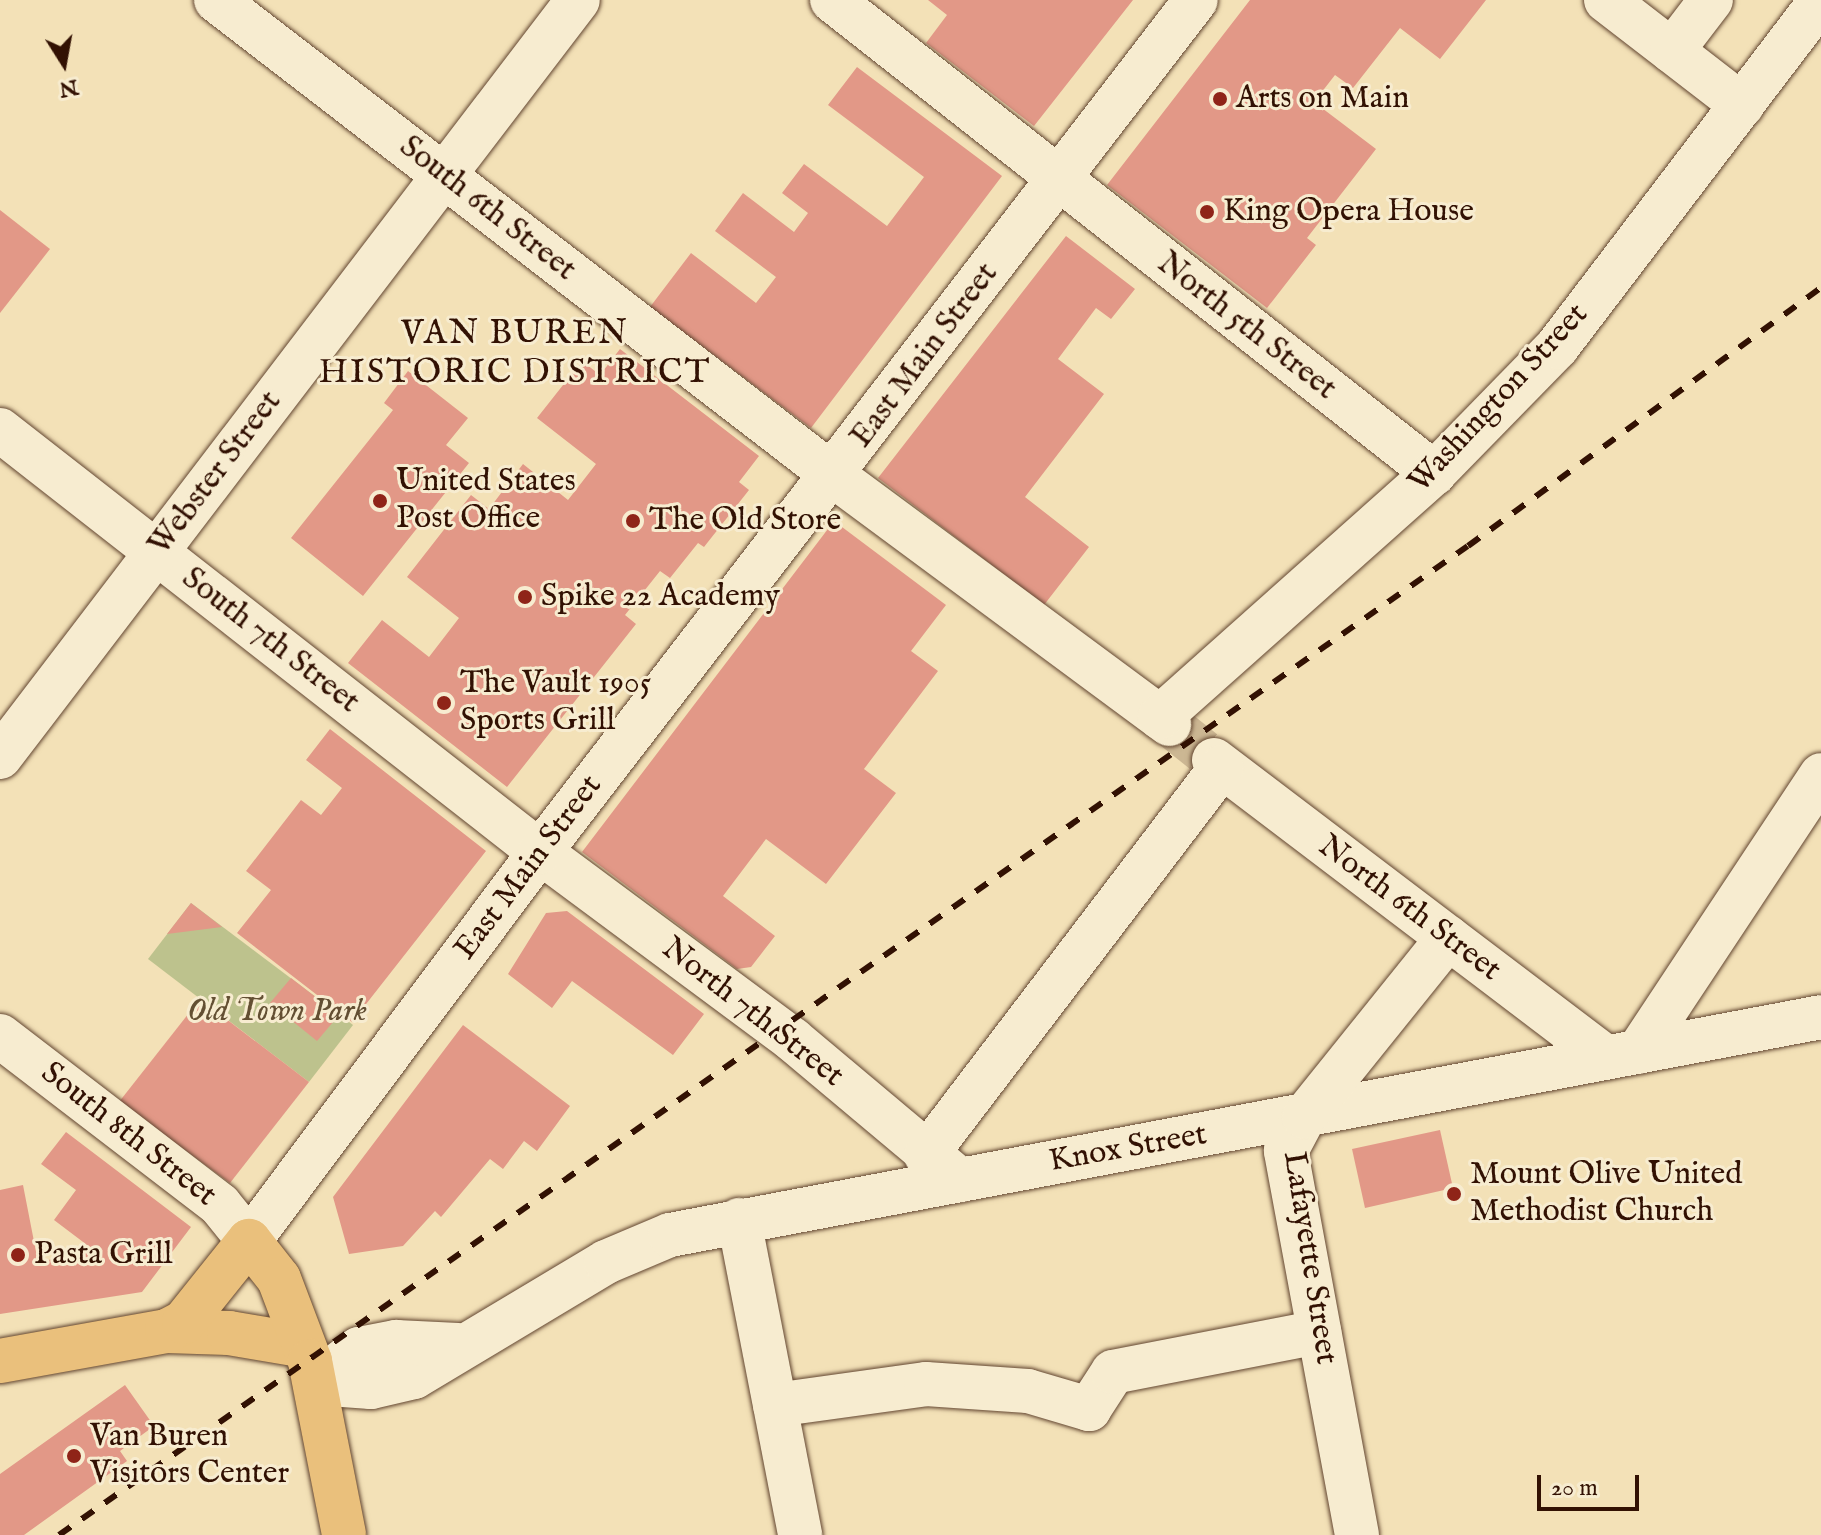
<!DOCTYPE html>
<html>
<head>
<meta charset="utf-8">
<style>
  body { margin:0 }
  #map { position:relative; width:1821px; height:1535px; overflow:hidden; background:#f3e1b7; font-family:"IM FELL English",serif }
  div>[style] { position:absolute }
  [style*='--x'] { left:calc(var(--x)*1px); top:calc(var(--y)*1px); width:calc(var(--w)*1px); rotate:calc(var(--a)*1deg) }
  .green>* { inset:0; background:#bdc28d }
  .building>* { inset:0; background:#e29887 }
  .minor-tunnel>* { height:44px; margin-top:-22px; transform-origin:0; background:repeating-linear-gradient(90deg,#ccb793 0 44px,transparent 0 66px) }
  .roads { filter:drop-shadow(0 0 2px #624530) drop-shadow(0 0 2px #624530) }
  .minor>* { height:44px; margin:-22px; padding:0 22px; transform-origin:22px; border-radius:22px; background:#f7ecd0 }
  .major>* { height:44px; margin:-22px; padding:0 22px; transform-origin:22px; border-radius:22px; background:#eac07c }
  .rail>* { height:6px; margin-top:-3px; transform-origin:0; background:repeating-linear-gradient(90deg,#321103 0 14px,transparent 0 28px) }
  .dots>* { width:22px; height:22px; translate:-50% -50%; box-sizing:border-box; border:4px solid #f7ecd0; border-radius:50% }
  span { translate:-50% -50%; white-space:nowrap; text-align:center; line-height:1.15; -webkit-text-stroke:6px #f7ecd0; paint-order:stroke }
  .poi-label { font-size:32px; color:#321103 }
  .left { translate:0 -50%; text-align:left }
  .street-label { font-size:32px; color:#321103 }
  .park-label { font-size:32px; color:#634f33; font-style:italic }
  .neighbourhood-label { font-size:34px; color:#321103; letter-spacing:2px }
  .north { position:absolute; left:24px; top:24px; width:80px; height:80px; -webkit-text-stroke:6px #f7ecd0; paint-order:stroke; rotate:169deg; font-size:22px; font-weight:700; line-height:32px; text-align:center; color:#321103 }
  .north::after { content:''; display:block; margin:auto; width:28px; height:36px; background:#321103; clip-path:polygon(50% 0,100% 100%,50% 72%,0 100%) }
  .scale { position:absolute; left:1537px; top:1475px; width:102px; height:36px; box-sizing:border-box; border:4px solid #321103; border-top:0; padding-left:10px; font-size:24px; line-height:28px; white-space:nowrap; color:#321103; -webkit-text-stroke:6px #f7ecd0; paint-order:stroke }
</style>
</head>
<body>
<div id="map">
  <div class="green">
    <i style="clip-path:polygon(191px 903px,353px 1025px,309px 1082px,148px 959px)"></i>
  </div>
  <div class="building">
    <i style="clip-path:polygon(928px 0,1133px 0,1034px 126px,926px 43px,947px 15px)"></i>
    <i style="clip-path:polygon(1250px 0,1486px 0,1440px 59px,1400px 28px,1353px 88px,1335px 75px,1314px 102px,1376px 149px,1307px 238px,1316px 245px,1267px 308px,1107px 185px)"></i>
    <i style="clip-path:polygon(857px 67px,1002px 176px,811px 428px,650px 307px,691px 253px,756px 303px,776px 277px,715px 231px,743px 193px,794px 232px,808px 213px,782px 193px,804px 164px,887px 226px,924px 177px,828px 105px)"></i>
    <i style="clip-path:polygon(0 210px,50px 249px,0 313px)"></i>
    <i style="clip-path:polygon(1066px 236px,1135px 289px,1111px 319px,1096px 308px,1058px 359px,1104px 394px,1025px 497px,1089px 547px,1044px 605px,878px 478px)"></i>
    <i style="clip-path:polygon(620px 349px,759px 456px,739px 482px,749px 490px,704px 547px,698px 543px,670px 578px,660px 571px,625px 615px,636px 624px,507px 787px,348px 663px,382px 620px,429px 657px,459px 618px,407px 577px,471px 495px,489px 509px,523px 464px,568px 500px,596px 464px,537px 418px,582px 361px,600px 375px)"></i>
    <i style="clip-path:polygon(408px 371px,468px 418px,446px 445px,469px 463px,363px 596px,291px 538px,393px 410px,384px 403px)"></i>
    <i style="clip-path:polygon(834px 521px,946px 605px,911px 651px,938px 671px,864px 769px,896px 793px,826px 884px,766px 839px,723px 896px,775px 936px,751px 967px,737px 969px,582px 852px)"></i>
    <i style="clip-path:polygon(330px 729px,486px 851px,352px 1022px,237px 933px,271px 890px,246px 871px,301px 800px,321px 815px,342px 788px,306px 760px)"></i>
    <i style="clip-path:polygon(191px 903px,222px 927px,167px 934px)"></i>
    <i style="clip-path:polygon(567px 911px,704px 1014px,673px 1055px,572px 981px,552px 1008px,508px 974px,546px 913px)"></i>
    <i style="clip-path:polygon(291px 978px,339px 1015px,317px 1041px,270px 1003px)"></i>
    <i style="clip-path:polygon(200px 999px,309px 1082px,230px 1183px,119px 1102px)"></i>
    <i style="clip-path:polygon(463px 1025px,570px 1106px,537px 1151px,524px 1141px,503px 1169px,490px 1159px,441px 1217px,435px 1211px,403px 1246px,349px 1254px,333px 1197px)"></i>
    <i style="clip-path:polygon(1440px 1130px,1453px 1188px,1365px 1208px,1352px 1149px)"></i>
    <i style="clip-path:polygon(66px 1132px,191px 1227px,142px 1292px,0 1314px,0 1190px,23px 1185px,38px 1262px,95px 1251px,54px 1220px,76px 1190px,41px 1164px)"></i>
    <i style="clip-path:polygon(125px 1385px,154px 1426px,120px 1451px,127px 1461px,24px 1535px,0 1535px,0 1474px)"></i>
  </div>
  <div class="minor-tunnel">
    <i style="--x:1169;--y:724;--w:58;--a:38.7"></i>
  </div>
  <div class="roads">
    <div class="minor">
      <i style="--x:216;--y:0;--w:780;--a:37.6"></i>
      <i style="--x:834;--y:476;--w:417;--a:36.5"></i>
      <i style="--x:832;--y:0;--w:766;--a:38.16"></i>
      <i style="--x:1606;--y:0;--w:172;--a:37.7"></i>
      <i style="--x:1672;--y:51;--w:64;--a:-52.6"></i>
      <i style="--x:0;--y:430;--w:685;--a:38.01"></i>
      <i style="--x:540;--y:852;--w:315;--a:36.6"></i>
      <i style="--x:793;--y:1040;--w:218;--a:40"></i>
      <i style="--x:1160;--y:717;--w:367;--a:-41.7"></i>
      <i style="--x:1434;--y:473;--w:176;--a:-45.7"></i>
      <i style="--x:1557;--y:347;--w:436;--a:-52.7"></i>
      <i style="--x:0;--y:757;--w:952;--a:-52.64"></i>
      <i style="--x:1214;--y:760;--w:491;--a:37.2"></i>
      <i style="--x:0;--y:1036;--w:277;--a:37.5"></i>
      <i style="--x:220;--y:1205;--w:46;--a:51.1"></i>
      <i style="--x:249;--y:1241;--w:486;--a:-53.2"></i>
      <i style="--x:540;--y:852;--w:1075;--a:-52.41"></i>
      <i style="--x:1638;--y:1052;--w:332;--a:-56.5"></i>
      <i style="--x:926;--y:1155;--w:488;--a:-52.7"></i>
      <i style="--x:739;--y:1220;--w:321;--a:79"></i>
      <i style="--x:315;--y:1383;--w:56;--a:4.1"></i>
      <i style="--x:371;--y:1387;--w:44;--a:-13.1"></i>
      <i style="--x:414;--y:1377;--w:224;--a:-30.9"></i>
      <i style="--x:606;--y:1262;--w:69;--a:-22.9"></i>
      <i style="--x:670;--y:1235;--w:1171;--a:-10.72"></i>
      <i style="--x:315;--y:1383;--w:56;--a:-37.7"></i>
      <i style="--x:359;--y:1349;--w:38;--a:-11"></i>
      <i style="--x:396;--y:1342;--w:62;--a:2.8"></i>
      <i style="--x:775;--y:1405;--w:152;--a:-7.9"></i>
      <i style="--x:926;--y:1384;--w:102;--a:3.9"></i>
      <i style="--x:1028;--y:1391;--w:64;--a:16.4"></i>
      <i style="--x:1089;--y:1409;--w:44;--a:-57"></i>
      <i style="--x:1113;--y:1372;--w:210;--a:-11"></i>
      <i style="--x:1357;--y:1535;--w:391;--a:-100.5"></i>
      <i style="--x:1286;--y:1151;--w:38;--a:-62"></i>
      <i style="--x:1304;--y:1117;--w:230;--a:-51.2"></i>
    </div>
    <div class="major">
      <i style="--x:167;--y:1331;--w:62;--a:1.8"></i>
      <i style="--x:229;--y:1333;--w:72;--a:9.6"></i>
      <i style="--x:0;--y:1361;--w:170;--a:-10.2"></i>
      <i style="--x:167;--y:1331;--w:19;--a:-28"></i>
      <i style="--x:184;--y:1322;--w:104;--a:-51.3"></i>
      <i style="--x:249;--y:1241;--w:48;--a:51.7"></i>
      <i style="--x:279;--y:1279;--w:88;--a:69.3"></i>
      <i style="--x:310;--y:1361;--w:177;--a:78.9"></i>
    </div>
  </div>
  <div class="rail">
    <i style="--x:59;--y:1535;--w:1721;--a:-35.07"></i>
    <i style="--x:1468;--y:546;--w:437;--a:-36.2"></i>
  </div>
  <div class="dots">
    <i style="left:1220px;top:99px;background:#8f2418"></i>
    <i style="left:1207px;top:212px;background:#8f2418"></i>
    <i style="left:380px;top:501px;background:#8f2418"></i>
    <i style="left:633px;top:521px;background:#8f2418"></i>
    <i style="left:525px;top:597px;background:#8f2418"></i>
    <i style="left:444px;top:703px;background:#8f2418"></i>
    <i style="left:1454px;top:1194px;background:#8f2418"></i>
    <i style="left:18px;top:1255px;background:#8f2418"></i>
    <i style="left:74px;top:1456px;background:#8f2418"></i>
  </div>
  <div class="poi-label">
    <span class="left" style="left:1236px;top:99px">Arts on Main</span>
    <span class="left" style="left:1223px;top:212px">King Opera House</span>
    <span class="left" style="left:396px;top:501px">United States<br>Post Office</span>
    <span class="left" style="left:649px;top:521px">The Old Store</span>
    <span class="left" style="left:541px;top:597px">Spike 22 Academy</span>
    <span class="left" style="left:460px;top:703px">The Vault 1905<br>Sports Grill</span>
    <span class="left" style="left:1470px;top:1194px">Mount Olive United<br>Methodist Church</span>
    <span class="left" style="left:34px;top:1255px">Pasta Grill</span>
    <span class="left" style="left:90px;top:1456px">Van Buren<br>Visitors Center</span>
  </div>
  <div class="street-label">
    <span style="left:487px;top:209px;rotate:38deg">South 6th Street</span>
    <span style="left:1246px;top:327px;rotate:38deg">North 5th Street</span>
    <span style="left:925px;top:356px;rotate:-53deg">East Main Street</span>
    <span style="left:1499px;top:399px;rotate:-47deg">Washington Street</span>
    <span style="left:216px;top:474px;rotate:-53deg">Webster Street</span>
    <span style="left:270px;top:641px;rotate:38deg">South 7th Street</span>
    <span style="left:529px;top:868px;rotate:-53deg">East Main Street</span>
    <span style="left:1409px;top:909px;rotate:37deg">North 6th Street</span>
    <span style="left:752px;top:1013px;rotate:38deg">North 7th Street</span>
    <span style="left:128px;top:1135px;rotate:38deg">South 8th Street</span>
    <span style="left:1128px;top:1149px;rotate:-10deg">Knox Street</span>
    <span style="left:1309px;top:1258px;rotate:81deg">Lafayette Street</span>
  </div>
  <div class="park-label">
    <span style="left:277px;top:1012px">Old Town Park</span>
  </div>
  <div class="neighbourhood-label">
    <span style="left:515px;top:353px">VAN BUREN<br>HISTORIC DISTRICT</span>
  </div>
  <div class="north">N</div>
  <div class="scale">20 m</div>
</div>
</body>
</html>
